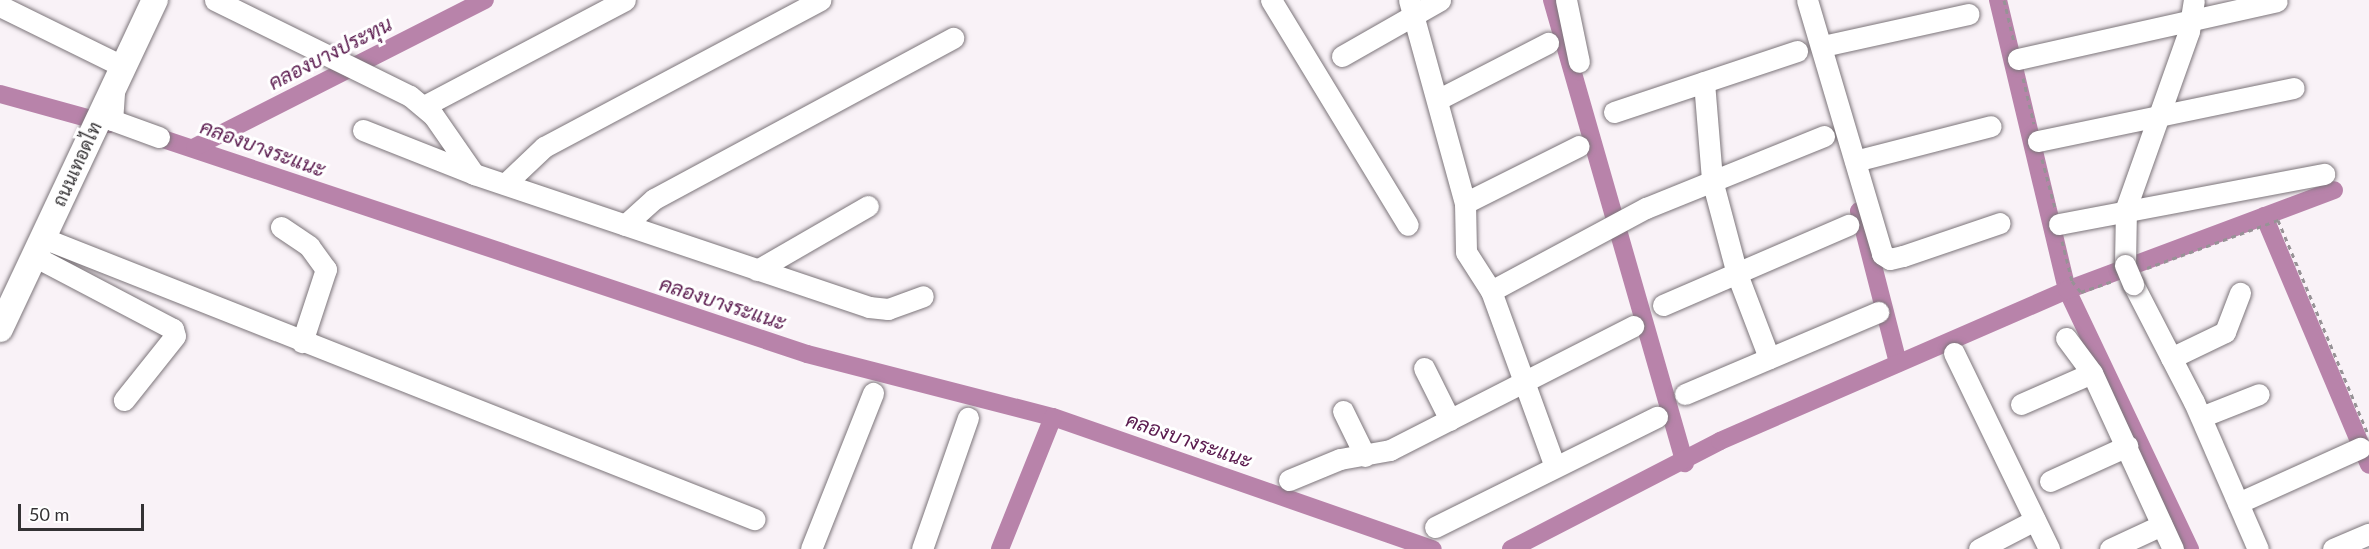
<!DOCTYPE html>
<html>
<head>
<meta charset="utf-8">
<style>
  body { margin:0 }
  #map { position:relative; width:2369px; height:549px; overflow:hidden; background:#f9f2f7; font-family:Lato,Sarabun,sans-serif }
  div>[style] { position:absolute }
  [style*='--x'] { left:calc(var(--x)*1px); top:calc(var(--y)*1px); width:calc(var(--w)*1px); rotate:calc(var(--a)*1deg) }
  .canal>* { height:18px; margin:-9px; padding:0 9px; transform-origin:9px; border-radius:9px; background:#b883aa }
  .path>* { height:3px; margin-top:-1.5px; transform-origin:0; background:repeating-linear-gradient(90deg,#979296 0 4.5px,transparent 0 9px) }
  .roads { filter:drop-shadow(0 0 2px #7c757a) drop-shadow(0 0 2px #7c757a) }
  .minor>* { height:21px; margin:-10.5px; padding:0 10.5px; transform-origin:10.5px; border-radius:10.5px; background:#fff }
  .major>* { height:26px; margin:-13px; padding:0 13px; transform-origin:13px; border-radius:13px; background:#fff }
  .bridges { filter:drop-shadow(0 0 2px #7c757a) drop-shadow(0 0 2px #7c757a) }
  .minor-bridge>* { height:21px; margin:-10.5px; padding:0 10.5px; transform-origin:10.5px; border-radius:10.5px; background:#fff }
  span { translate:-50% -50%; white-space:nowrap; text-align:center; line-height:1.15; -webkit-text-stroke:6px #fff; paint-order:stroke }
  .street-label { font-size:18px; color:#343234 }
  .water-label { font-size:20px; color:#5a1a4e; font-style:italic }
  .scale { position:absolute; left:18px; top:504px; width:126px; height:27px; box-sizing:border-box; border:3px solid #343234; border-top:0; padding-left:8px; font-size:18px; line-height:21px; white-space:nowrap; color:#343234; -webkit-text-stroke:4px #fff; paint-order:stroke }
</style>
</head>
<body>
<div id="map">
  <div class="canal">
    <i style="--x:1552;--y:0;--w:482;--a:74"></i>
    <i style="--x:1998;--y:0;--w:298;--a:76.6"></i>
    <i style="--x:2067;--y:290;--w:287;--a:64.6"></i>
    <i style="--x:0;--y:94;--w:113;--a:15.4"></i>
    <i style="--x:145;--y:133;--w:698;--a:18.46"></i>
    <i style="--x:807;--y:354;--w:254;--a:14.4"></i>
    <i style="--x:1053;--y:417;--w:402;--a:19.2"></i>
    <i style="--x:195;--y:147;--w:325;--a:-26.9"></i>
    <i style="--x:1859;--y:211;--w:157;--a:75.6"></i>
    <i style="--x:2264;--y:216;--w:270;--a:67.1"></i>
    <i style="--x:1000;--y:549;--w:142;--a:-68.1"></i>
    <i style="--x:1511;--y:549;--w:235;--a:-27.3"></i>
    <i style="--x:1720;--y:441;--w:378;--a:-23.5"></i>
    <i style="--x:2067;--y:290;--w:285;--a:-20.5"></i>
  </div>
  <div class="path">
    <i style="--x:2004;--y:0;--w:43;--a:76.6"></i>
    <i style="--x:2023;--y:78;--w:47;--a:76.6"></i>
    <i style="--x:2042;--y:159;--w:51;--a:75.1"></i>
    <i style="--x:2062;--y:241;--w:41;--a:76"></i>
    <i style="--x:2072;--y:281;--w:14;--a:51"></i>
    <i style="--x:2081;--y:292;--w:34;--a:-19"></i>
    <i style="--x:2147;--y:268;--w:140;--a:-20.1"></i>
    <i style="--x:2278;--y:220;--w:230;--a:67.2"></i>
  </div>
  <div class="roads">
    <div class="minor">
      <i style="--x:215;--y:0;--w:217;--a:26.2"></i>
      <i style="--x:410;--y:96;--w:30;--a:40"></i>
      <i style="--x:433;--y:115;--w:72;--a:55.2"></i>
      <i style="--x:474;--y:174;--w:417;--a:18.6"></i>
      <i style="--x:869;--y:307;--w:19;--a:6"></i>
      <i style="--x:888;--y:309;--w:37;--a:-20"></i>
      <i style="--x:1271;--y:0;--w:263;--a:58.7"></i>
      <i style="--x:1409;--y:0;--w:211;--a:74.6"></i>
      <i style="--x:1465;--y:203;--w:49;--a:88.8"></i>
      <i style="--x:1466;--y:252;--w:46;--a:57.3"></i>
      <i style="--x:1491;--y:291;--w:187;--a:70"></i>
      <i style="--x:1566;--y:0;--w:63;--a:78.2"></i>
      <i style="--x:1807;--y:0;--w:265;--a:73.5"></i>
      <i style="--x:1882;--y:254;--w:9;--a:32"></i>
      <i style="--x:1890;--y:259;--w:13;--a:-13"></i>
      <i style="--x:1903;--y:256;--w:102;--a:-18.8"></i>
      <i style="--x:0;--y:6;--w:136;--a:26.2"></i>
      <i style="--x:1823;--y:46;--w:149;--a:-12.4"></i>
      <i style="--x:1342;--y:56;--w:113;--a:-29.7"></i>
      <i style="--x:2018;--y:59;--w:265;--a:-12.6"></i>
      <i style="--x:1704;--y:82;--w:98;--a:85.3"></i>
      <i style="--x:1712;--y:180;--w:97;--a:75.1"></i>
      <i style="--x:1737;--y:274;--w:90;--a:69.1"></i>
      <i style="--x:114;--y:93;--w:27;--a:94"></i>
      <i style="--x:112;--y:120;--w:50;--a:19.9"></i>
      <i style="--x:1437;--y:100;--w:125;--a:-27.2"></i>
      <i style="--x:424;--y:106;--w:227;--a:-27.8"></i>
      <i style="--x:1614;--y:112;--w:193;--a:-18.4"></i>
      <i style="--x:363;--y:130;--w:119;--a:21.6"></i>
      <i style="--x:2038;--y:141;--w:261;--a:-11.7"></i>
      <i style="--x:1855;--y:161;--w:140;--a:-14.4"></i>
      <i style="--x:505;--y:184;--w:54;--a:-43.5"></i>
      <i style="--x:544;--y:147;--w:313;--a:-28"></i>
      <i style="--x:1465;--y:203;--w:127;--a:-26.6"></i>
      <i style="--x:2059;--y:224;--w:270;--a:-10.7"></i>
      <i style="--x:625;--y:225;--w:39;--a:-42"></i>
      <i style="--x:654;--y:199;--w:340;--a:-28.3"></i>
      <i style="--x:281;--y:227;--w:34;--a:34"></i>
      <i style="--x:309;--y:246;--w:29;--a:54"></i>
      <i style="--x:326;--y:269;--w:77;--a:108.2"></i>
      <i style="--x:43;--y:238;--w:765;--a:21.56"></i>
      <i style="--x:34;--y:256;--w:157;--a:27.7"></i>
      <i style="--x:173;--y:329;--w:7;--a:74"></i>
      <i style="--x:175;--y:336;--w:82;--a:128.6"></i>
      <i style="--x:2125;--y:265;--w:57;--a:-89"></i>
      <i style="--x:2126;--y:208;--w:188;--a:-70.4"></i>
      <i style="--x:2189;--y:31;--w:31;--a:-81"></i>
      <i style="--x:757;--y:270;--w:128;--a:-30"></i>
      <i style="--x:2133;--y:284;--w:133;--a:62.7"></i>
      <i style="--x:2194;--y:402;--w:160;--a:66.5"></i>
      <i style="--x:1491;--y:291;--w:176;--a:-28.2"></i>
      <i style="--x:1646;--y:208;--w:192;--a:-22"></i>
      <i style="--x:1663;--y:305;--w:202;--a:-23.4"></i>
      <i style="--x:2066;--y:338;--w:44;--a:53.4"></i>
      <i style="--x:2092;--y:373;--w:194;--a:65.3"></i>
      <i style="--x:1954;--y:353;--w:218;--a:64.1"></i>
      <i style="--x:2171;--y:358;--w:60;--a:-25.7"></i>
      <i style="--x:2225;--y:332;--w:42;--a:-69"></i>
      <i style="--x:1424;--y:368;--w:58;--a:63.4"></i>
      <i style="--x:1685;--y:394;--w:210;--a:-23"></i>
      <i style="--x:2021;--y:404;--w:77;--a:-23.6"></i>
      <i style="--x:1343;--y:411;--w:50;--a:63.9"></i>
      <i style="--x:2201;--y:417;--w:62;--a:-21.6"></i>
      <i style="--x:1289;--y:480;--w:55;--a:-22.4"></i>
      <i style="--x:1340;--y:459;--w:51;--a:-10.2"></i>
      <i style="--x:1390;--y:450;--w:273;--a:-27"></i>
      <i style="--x:2050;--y:481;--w:85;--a:-24.4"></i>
      <i style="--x:2238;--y:503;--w:134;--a:-24.3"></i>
      <i style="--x:1435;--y:527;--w:248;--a:-26.4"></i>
      <i style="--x:811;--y:549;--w:168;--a:-68.3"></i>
      <i style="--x:922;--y:549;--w:139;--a:-70.7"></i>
      <i style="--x:1979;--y:549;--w:63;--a:-27.4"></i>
      <i style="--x:2110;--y:549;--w:57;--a:-24.8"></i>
      <i style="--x:2333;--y:549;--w:39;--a:-23"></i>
    </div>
    <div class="major">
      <i style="--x:0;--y:329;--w:364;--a:-64.8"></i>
    </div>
  </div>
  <div class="bridges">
    <div class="minor-bridge">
      <i style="--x:2125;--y:265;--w:21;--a:67"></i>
    </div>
  </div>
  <div class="street-label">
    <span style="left:77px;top:164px;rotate:-65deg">ถนนเทอดไท</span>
  </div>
  <div class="water-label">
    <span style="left:330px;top:53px;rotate:-27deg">คลองบางประทุน</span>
    <span style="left:263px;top:148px;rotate:20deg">คลองบางระแนะ</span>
    <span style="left:723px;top:303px;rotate:18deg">คลองบางระแนะ</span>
    <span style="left:1189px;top:440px;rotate:19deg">คลองบางระแนะ</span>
  </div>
  <div class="scale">50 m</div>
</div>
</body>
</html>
